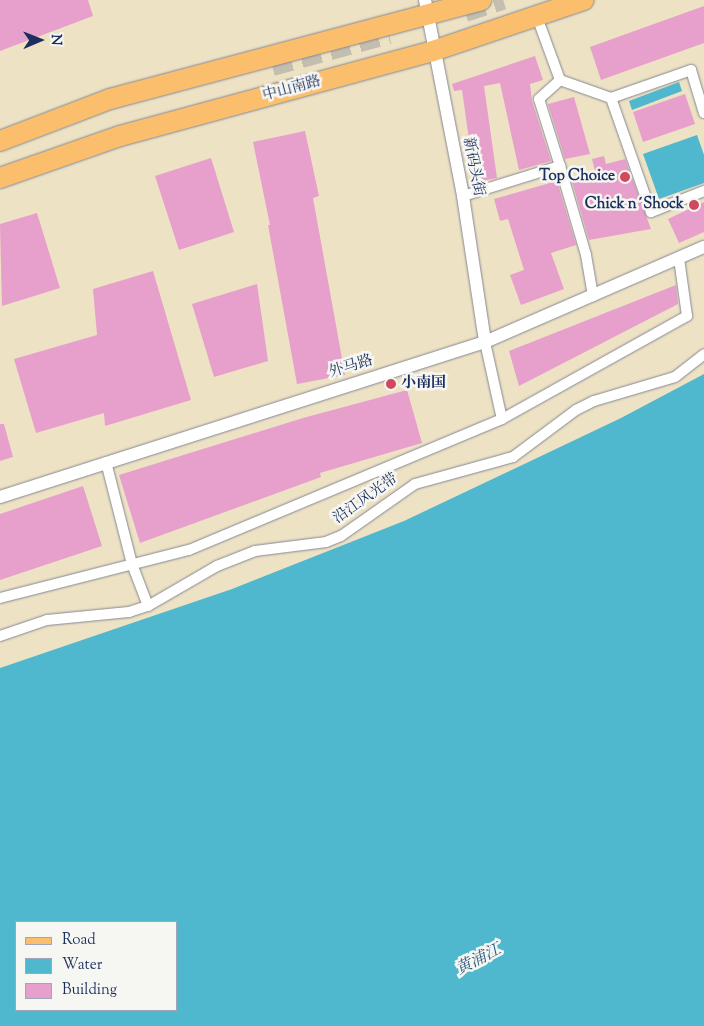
<!DOCTYPE html>
<html>
<head>
<meta charset="utf-8">
<style>
  body { margin:0 }
  #map { position:relative; width:704px; height:1026px; overflow:hidden; background:#eee2c5; font-family:"Sorts Mill Goudy","Noto Serif SC",serif }
  div>[style] { position:absolute }
  [style*='--x'] { left:calc(var(--x)*1px); top:calc(var(--y)*1px); width:calc(var(--w)*1px); rotate:calc(var(--a)*1deg) }
  .water>* { inset:0; background:#50b8ce }
  .building>* { inset:0; background:#e79fcc }
  .primary-tunnel>* { height:20px; margin-top:-10px; transform-origin:0; background:repeating-linear-gradient(90deg,#c4beb0 0 20px,transparent 0 30px) }
  .roads { filter:drop-shadow(0 0 1px #848892) drop-shadow(0 0 1px #848892) }
  .pedestrian>* { height:10px; margin:-5px; padding:0 5px; transform-origin:5px; border-radius:5px; background:#fff }
  .minor>* { height:12px; margin:-6px; padding:0 6px; transform-origin:6px; border-radius:6px; background:#fff }
  .primary>* { height:20px; margin:-10px; padding:0 10px; transform-origin:10px; border-radius:10px; background:#fabe6d }
  .dots>* { width:14px; height:14px; translate:-50% -50%; box-sizing:border-box; border:2px solid #f6f6f2; border-radius:50% }
  span { translate:-50% -50%; white-space:nowrap; text-align:center; line-height:1.15; -webkit-text-stroke:5px #f6f6f2; paint-order:stroke }
  .street-label { font-size:15px; color:#1b2f5e }
  .poi-label { font-size:15px; color:#1b2f5e; font-weight:700 }
  .right { translate:-100% -50%; text-align:right }
  .left { translate:0 -50%; text-align:left }
  .water-label { font-size:16px; color:#2b5880; font-style:italic }
  .legend { position:absolute; left:15px; top:921px; width:162px; height:90px; box-sizing:border-box; background:#f6f6f2; border:1px solid #9ea6b7; margin:0; padding:6px 9px; list-style:none; font-size:15px; color:#1b2f5e }
  .legend li { display:flex; align-items:center; gap:10px; height:25px }
  .legend b { width:25px; border:1px solid #9ea6b7 }
  .north { position:absolute; left:15px; top:15px; width:50px; height:50px; -webkit-text-stroke:4px #f6f6f2; paint-order:stroke; rotate:89deg; font-size:14px; font-weight:700; line-height:20px; text-align:center; color:#1b2f5e }
  .north::after { content:''; display:block; margin:auto; width:18px; height:22px; background:#1b2f5e; clip-path:polygon(50% 0,100% 100%,50% 72%,0 100%) }
</style>
</head>
<body>
<div id="map">
  <div class="water">
    <i style="clip-path:polygon(679px 82px,682px 91px,632px 110px,629px 101px)"></i>
    <i style="clip-path:polygon(697px 135px,704px 155px,704px 183px,659px 199px,643px 154px)"></i>
    <i style="clip-path:polygon(evenodd,704px 374px,704px 1026px,0 1026px,0 668px,232px 589px,404px 521px,621px 418px,704px 374px,16px 922px,176px 922px,176px 1010px,16px 1010px,16px 922px)"></i>
  </div>
  <div class="building">
    <i style="clip-path:polygon(0 0,88px 0,93px 16px,0 51px)"></i>
    <i style="clip-path:polygon(704px 6px,704px 43px,601px 80px,590px 47px)"></i>
    <i style="clip-path:polygon(535px 56px,543px 80px,530px 84px,532px 101px,551px 161px,519px 170px,500px 83px,484px 86px,497px 178px,475px 182px,462px 90px,454px 91px,452px 84px)"></i>
    <i style="clip-path:polygon(685px 94px,695px 124px,643px 142px,633px 112px)"></i>
    <i style="clip-path:polygon(574px 97px,590px 154px,565px 159px,548px 104px)"></i>
    <i style="clip-path:polygon(305px 131px,319px 196px,313px 198px,345px 375px,297px 384px,268px 225px,270px 225px,253px 142px)"></i>
    <i style="clip-path:polygon(604px 156px,606px 164px,625px 159px,651px 229px,589px 240px,571px 178px,595px 171px,592px 159px)"></i>
    <i style="clip-path:polygon(211px 158px,234px 232px,179px 250px,155px 176px)"></i>
    <i style="clip-path:polygon(557px 181px,576px 245px,551px 253px,564px 289px,521px 305px,510px 275px,524px 270px,508px 219px,500px 221px,494px 199px)"></i>
    <i style="clip-path:polygon(704px 202px,704px 232px,679px 243px,668px 219px)"></i>
    <i style="clip-path:polygon(37px 213px,60px 288px,2px 306px,0 224px)"></i>
    <i style="clip-path:polygon(153px 271px,191px 400px,105px 426px,104px 413px,36px 433px,14px 359px,97px 335px,93px 289px)"></i>
    <i style="clip-path:polygon(257px 284px,268px 361px,214px 377px,192px 304px)"></i>
    <i style="clip-path:polygon(676px 285px,678px 304px,519px 386px,509px 351px)"></i>
    <i style="clip-path:polygon(407px 390px,422px 443px,320px 473px,321px 477px,140px 543px,119px 475px,303px 418px)"></i>
    <i style="clip-path:polygon(0 424px,4px 424px,13px 457px,0 461px)"></i>
    <i style="clip-path:polygon(83px 486px,102px 546px,0 580px,0 514px)"></i>
  </div>
  <div class="primary-tunnel">
    <i style="--x:465;--y:12;--w:40;--a:-18"></i>
    <i style="--x:272;--y:66;--w:121;--a:-15.3"></i>
  </div>
  <div class="roads">
    <div class="pedestrian">
      <i style="--x:537;--y:17;--w:67;--a:69.9"></i>
      <i style="--x:560;--y:80;--w:54;--a:19.4"></i>
      <i style="--x:611;--y:98;--w:121;--a:70.7"></i>
      <i style="--x:651;--y:212;--w:57;--a:-21.6"></i>
      <i style="--x:611;--y:98;--w:85;--a:-19.3"></i>
      <i style="--x:691;--y:70;--w:45;--a:73.2"></i>
      <i style="--x:560;--y:166;--w:93;--a:73.7"></i>
      <i style="--x:586;--y:255;--w:42;--a:80.3"></i>
      <i style="--x:463;--y:196;--w:102;--a:-17.2"></i>
      <i style="--x:560;--y:166;--w:70;--a:-107.4"></i>
      <i style="--x:539;--y:99;--w:28;--a:-42"></i>
      <i style="--x:485;--y:342;--w:79;--a:77.6"></i>
      <i style="--x:106;--y:462;--w:105;--a:75.7"></i>
      <i style="--x:132;--y:564;--w:45;--a:69.1"></i>
      <i style="--x:0;--y:598;--w:195;--a:-14.3"></i>
      <i style="--x:189;--y:550;--w:339;--a:-22.7"></i>
      <i style="--x:502;--y:419;--w:212;--a:-29.1"></i>
      <i style="--x:687;--y:316;--w:59;--a:-97.9"></i>
      <i style="--x:0;--y:636;--w:50;--a:-18.8"></i>
      <i style="--x:47;--y:620;--w:82;--a:-5.6"></i>
      <i style="--x:129;--y:612;--w:20;--a:-18"></i>
      <i style="--x:148;--y:606;--w:80;--a:-30.1"></i>
      <i style="--x:217;--y:566;--w:41;--a:-21.5"></i>
      <i style="--x:255;--y:551;--w:72;--a:-7.2"></i>
      <i style="--x:326;--y:542;--w:16;--a:-22"></i>
      <i style="--x:341;--y:536;--w:90;--a:-35.1"></i>
      <i style="--x:415;--y:484;--w:102;--a:-15.4"></i>
      <i style="--x:513;--y:457;--w:79;--a:-36.7"></i>
      <i style="--x:576;--y:410;--w:20;--a:-27"></i>
      <i style="--x:594;--y:401;--w:84;--a:-16.5"></i>
      <i style="--x:675;--y:377;--w:37;--a:-38"></i>
    </div>
    <div class="minor">
      <i style="--x:425;--y:0;--w:200;--a:79"></i>
      <i style="--x:463;--y:196;--w:148;--a:81.4"></i>
      <i style="--x:0;--y:497;--w:509;--a:-17.72"></i>
      <i style="--x:485;--y:342;--w:239;--a:-23.5"></i>
    </div>
    <div class="primary">
      <i style="--x:0;--y:141;--w:118;--a:-20.9"></i>
      <i style="--x:110;--y:99;--w:384;--a:-14.9"></i>
      <i style="--x:0;--y:178;--w:127;--a:-19.3"></i>
      <i style="--x:120;--y:136;--w:324;--a:-15.2"></i>
      <i style="--x:433;--y:51;--w:159;--a:-18.7"></i>
    </div>
  </div>
  <div class="dots">
    <i style="left:625px;top:177px;background:#d1495b"></i>
    <i style="left:694px;top:205px;background:#d1495b"></i>
    <i style="left:391px;top:384px;background:#d1495b"></i>
  </div>
  <div class="street-label">
    <span style="left:292px;top:89px;rotate:-15deg">中山南路</span>
    <span style="left:473px;top:167px;rotate:79deg">新码头街</span>
    <span style="left:351px;top:367px;rotate:-17deg">外马路</span>
    <span style="left:366px;top:499px;rotate:-35deg">沿江风光带</span>
  </div>
  <div class="poi-label">
    <span class="right" style="left:615px;top:177px">Top Choice</span>
    <span class="right" style="left:684px;top:205px">Chick n´Shock</span>
    <span class="left" style="left:401px;top:384px">小南国</span>
  </div>
  <div class="water-label">
    <span style="left:479px;top:961px;rotate:-27deg">黄浦江</span>
  </div>
  <ul class="legend">
  <li><b style="height:6px;background:#fabe6d"></b>Road</li>
  <li><b style="height:14px;background:#50b8ce"></b>Water</li>
  <li><b style="height:14px;background:#e79fcc"></b>Building</li>
  </ul>
  <div class="north">N</div>
</div>
</body>
</html>
